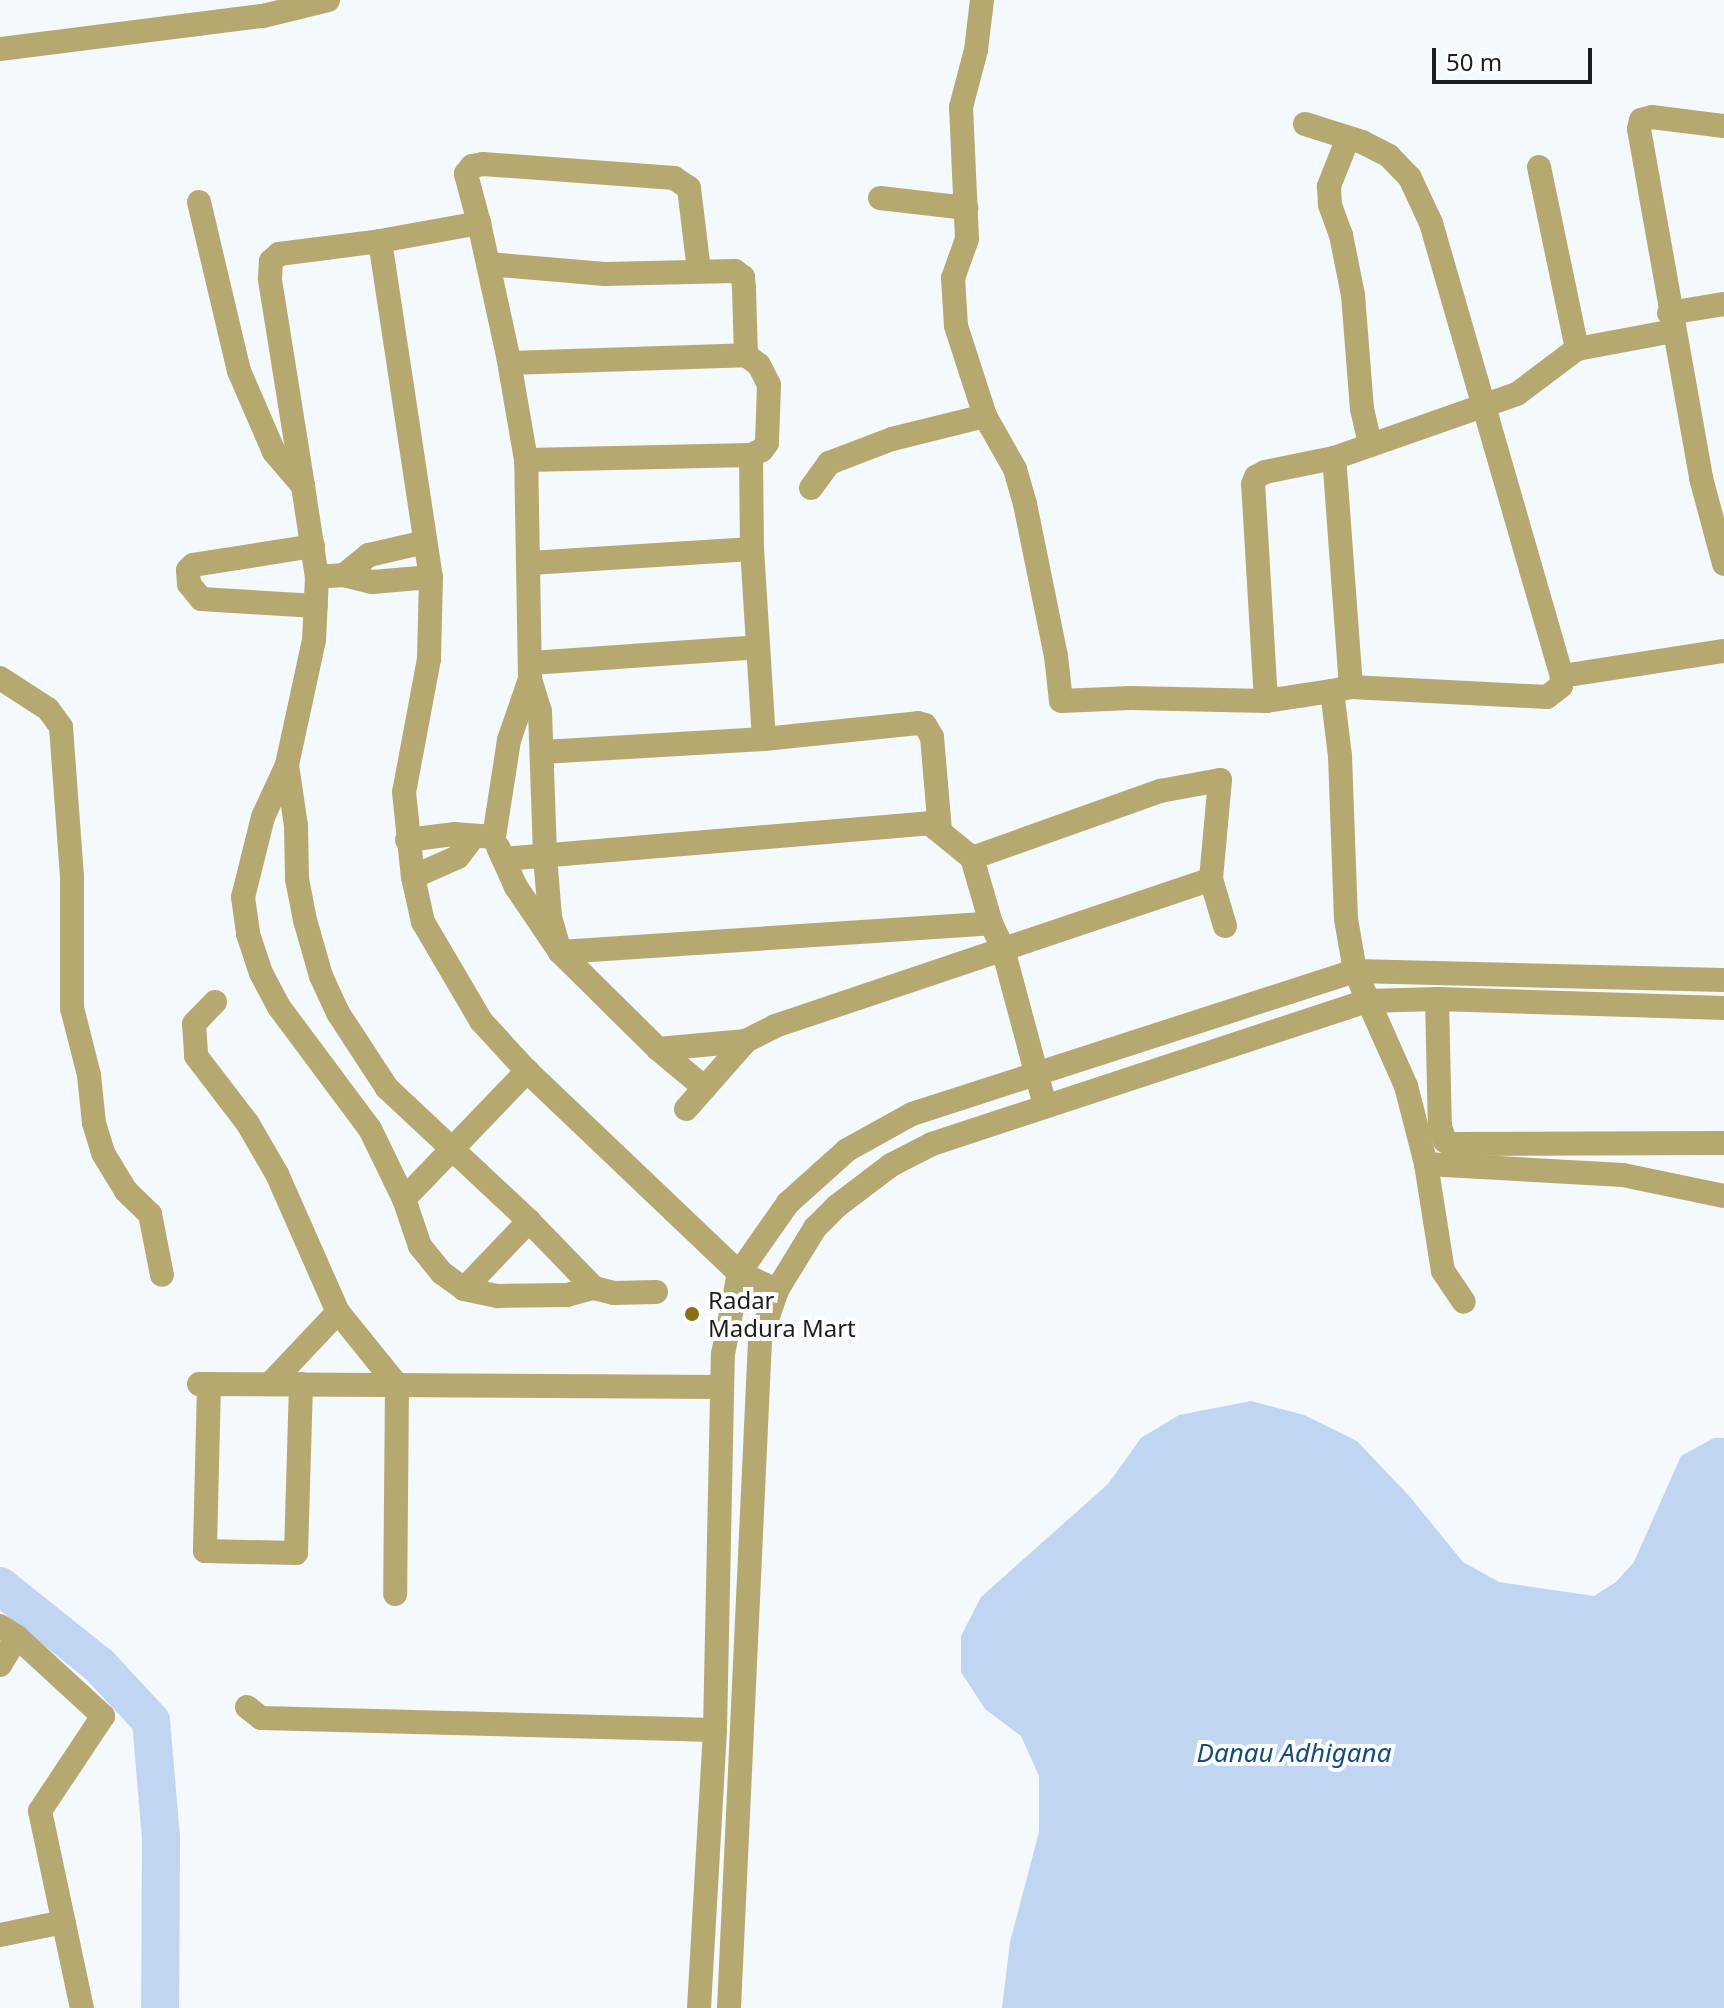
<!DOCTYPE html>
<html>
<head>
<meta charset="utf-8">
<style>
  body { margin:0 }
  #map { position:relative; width:1724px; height:2008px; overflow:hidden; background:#f4f9fe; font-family:"Noto Sans",sans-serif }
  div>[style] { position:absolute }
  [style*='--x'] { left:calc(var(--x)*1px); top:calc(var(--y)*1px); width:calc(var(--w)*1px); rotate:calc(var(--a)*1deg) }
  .water>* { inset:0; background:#bfd5f1 }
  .river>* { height:38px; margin:-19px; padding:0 19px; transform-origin:19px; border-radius:19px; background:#bfd5f1 }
  .minor>* { height:24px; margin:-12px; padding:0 12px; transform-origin:12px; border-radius:12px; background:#b6a970 }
  .dots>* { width:22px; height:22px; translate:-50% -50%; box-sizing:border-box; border:4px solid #fff; border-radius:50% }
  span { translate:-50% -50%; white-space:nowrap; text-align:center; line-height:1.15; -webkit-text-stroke:8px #fff; paint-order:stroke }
  .poi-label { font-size:24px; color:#1b1d1f }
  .left { translate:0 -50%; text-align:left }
  .water-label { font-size:26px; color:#124a85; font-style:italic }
  .scale { position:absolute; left:1432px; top:48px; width:160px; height:36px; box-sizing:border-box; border:4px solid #1b1d1f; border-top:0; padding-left:10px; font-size:24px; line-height:28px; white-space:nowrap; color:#1b1d1f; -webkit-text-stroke:6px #fff; paint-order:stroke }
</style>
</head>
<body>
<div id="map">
  <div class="water">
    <i style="clip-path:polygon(1251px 1401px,1304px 1415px,1357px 1441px,1410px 1497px,1463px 1562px,1499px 1582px,1594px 1596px,1616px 1582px,1634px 1562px,1681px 1456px,1714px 1438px,1724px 1438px,1724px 2008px,1002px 2008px,1010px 1942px,1039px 1832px,1039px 1776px,1021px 1736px,985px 1709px,961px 1672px,961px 1636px,981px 1597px,1108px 1484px,1141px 1438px,1179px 1415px)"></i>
  </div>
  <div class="river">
    <i style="--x:0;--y:1586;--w:127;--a:38.6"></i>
    <i style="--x:99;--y:1665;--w:76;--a:47.1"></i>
    <i style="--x:151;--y:1721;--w:117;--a:85.1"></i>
    <i style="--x:161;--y:1838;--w:170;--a:90.3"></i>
  </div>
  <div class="minor">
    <i style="--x:982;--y:0;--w:50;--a:96.8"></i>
    <i style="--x:976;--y:50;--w:59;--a:104.7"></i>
    <i style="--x:961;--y:107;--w:132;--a:87.4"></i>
    <i style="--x:967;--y:239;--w:41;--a:109.7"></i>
    <i style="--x:953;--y:278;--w:48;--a:86.4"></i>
    <i style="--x:956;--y:326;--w:95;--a:72.1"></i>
    <i style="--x:985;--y:416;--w:61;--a:60.5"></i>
    <i style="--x:1015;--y:469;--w:36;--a:74"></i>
    <i style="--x:1025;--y:504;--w:155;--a:78.5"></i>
    <i style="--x:1056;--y:656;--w:45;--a:83.7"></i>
    <i style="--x:1061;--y:701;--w:70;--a:-2.5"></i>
    <i style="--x:1131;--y:698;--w:135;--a:1.3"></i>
    <i style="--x:1266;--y:701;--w:67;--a:-8.6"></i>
    <i style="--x:1332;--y:691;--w:65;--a:83"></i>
    <i style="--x:1340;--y:756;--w:163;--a:87.9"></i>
    <i style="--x:1346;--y:919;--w:53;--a:80.2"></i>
    <i style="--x:1355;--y:971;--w:126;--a:66.1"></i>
    <i style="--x:1406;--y:1086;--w:81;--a:75.6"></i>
    <i style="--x:1426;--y:1164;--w:108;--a:81"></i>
    <i style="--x:1443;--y:1271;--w:37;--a:56"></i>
    <i style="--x:0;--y:49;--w:265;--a:-7.2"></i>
    <i style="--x:263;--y:16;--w:67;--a:-13.8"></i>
    <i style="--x:1305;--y:124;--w:60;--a:17.5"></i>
    <i style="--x:1362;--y:142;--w:30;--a:27"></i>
    <i style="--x:1389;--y:156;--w:30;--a:46"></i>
    <i style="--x:1410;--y:178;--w:50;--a:65"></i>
    <i style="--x:1431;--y:223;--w:472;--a:73.9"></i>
    <i style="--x:1562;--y:676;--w:10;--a:96"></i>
    <i style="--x:1561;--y:686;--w:18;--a:142"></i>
    <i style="--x:1547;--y:697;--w:196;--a:-177.1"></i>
    <i style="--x:1351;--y:687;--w:19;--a:168"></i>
    <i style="--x:1724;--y:126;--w:73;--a:-172.9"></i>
    <i style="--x:1652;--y:117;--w:11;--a:165"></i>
    <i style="--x:1641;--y:120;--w:9;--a:103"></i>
    <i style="--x:1639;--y:129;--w:354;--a:79.9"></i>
    <i style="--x:1701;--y:478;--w:89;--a:75"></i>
    <i style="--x:1348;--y:138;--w:52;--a:111.6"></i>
    <i style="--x:1329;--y:186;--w:19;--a:87"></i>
    <i style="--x:1330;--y:205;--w:32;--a:70"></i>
    <i style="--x:1341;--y:235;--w:61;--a:78.7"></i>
    <i style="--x:1353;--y:295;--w:114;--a:85.5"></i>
    <i style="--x:1362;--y:409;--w:37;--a:77"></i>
    <i style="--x:1539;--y:167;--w:186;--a:78.2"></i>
    <i style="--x:1577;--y:349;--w:98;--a:-10.6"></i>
    <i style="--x:880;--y:198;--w:87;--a:6.6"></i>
    <i style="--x:199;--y:202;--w:174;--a:76.7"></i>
    <i style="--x:239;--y:371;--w:88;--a:66.6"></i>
    <i style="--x:274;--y:452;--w:45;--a:49.5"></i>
    <i style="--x:303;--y:486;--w:92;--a:81.3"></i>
    <i style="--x:380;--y:241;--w:340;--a:81.4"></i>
    <i style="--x:431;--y:577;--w:82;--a:91.4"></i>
    <i style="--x:429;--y:659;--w:135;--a:100.6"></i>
    <i style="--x:404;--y:792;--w:85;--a:84"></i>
    <i style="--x:413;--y:877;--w:46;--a:77.5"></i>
    <i style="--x:423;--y:922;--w:115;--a:59.6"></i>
    <i style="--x:481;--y:1021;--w:68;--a:47.4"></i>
    <i style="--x:527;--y:1071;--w:293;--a:43.6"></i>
    <i style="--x:739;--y:1273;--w:42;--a:24.1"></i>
    <i style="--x:488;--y:264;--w:117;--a:4.9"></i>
    <i style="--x:605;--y:274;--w:130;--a:-1.3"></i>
    <i style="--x:735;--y:271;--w:10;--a:37"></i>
    <i style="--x:743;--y:277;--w:12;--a:85"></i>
    <i style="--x:744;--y:289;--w:66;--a:88.3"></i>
    <i style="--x:1669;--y:313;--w:56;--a:-9.3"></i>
    <i style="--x:510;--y:363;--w:236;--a:-1.9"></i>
    <i style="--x:746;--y:355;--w:16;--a:38"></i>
    <i style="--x:759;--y:365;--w:22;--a:63"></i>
    <i style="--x:769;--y:385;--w:58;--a:92"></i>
    <i style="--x:767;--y:443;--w:9;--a:126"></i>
    <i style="--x:762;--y:450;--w:12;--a:156"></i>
    <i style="--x:526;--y:460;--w:225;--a:-1.3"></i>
    <i style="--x:751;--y:455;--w:94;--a:89.4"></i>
    <i style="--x:303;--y:486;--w:210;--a:-99.1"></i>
    <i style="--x:270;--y:279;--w:18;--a:-87"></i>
    <i style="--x:271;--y:261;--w:11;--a:-41"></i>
    <i style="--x:279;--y:254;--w:102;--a:-7.3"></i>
    <i style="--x:380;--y:241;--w:101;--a:-10.3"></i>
    <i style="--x:479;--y:223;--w:51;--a:-104.9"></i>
    <i style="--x:466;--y:174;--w:10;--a:-53"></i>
    <i style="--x:472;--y:166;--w:11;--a:-10"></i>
    <i style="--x:483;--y:164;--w:192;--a:4.2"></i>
    <i style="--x:674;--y:178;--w:18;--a:34"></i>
    <i style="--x:689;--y:188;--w:84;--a:83.1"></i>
    <i style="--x:811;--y:488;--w:31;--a:-54"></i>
    <i style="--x:829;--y:463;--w:67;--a:-20.9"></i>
    <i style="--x:892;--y:439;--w:96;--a:-13.9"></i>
    <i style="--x:313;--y:546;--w:121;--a:171"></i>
    <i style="--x:193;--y:565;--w:7;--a:135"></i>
    <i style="--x:188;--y:570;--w:14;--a:86"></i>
    <i style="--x:189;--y:584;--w:19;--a:51"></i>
    <i style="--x:201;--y:599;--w:115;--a:3.5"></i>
    <i style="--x:530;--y:563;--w:222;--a:-3.6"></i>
    <i style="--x:752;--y:549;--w:190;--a:86.4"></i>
    <i style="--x:344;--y:575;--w:32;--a:-39"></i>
    <i style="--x:369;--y:555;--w:57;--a:-13.1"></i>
    <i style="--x:431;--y:577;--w:59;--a:175.2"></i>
    <i style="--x:372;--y:582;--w:29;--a:-166"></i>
    <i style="--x:344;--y:575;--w:27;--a:176"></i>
    <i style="--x:317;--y:577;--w:63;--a:92.7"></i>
    <i style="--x:314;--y:640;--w:128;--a:102.2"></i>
    <i style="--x:287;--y:765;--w:62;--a:81.6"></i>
    <i style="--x:296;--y:826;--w:53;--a:88.9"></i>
    <i style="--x:297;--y:879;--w:42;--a:79"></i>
    <i style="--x:305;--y:920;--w:58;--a:74.1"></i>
    <i style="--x:321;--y:976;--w:41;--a:65.3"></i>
    <i style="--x:338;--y:1013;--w:90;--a:56.8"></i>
    <i style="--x:387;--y:1088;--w:195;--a:43.1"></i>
    <i style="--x:529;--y:1221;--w:93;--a:45.9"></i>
    <i style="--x:531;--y:663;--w:227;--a:-4"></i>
    <i style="--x:1562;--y:676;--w:164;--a:-8.8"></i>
    <i style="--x:0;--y:678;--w:57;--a:32.9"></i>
    <i style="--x:48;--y:709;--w:22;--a:54"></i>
    <i style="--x:61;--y:727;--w:149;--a:85.8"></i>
    <i style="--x:72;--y:876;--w:132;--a:90"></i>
    <i style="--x:72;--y:1008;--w:69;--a:75.8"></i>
    <i style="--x:89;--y:1075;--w:48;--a:84.1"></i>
    <i style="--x:94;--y:1123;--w:31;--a:73"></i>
    <i style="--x:103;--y:1153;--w:44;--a:58.8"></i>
    <i style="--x:126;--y:1191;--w:33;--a:44"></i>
    <i style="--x:150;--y:1214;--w:62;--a:78.9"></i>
    <i style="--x:530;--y:679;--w:34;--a:73"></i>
    <i style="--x:540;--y:711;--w:145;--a:88"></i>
    <i style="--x:545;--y:856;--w:61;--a:85.3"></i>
    <i style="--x:550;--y:917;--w:36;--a:74"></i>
    <i style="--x:560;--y:952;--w:432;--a:-3.8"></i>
    <i style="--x:1351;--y:687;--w:230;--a:-94.2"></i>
    <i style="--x:1334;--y:458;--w:194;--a:-19.3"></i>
    <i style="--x:1517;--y:394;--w:75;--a:-36.9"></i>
    <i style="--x:1266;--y:701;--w:217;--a:-93.4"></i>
    <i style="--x:1253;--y:484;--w:8;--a:-67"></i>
    <i style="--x:1256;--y:477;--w:10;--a:-29"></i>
    <i style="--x:1265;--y:472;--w:70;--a:-11.5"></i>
    <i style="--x:543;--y:752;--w:221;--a:-3.4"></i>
    <i style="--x:764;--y:739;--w:155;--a:-5.9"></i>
    <i style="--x:918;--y:723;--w:7;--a:16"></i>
    <i style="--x:925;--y:725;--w:14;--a:60"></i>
    <i style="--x:932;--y:737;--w:93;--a:85.1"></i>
    <i style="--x:287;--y:765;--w:57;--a:114.8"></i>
    <i style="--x:263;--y:817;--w:82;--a:104"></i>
    <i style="--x:243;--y:897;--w:37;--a:82"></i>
    <i style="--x:248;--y:934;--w:41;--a:71.6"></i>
    <i style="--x:261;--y:973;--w:38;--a:62"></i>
    <i style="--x:279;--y:1007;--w:152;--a:53.3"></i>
    <i style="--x:370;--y:1129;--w:78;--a:64.1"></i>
    <i style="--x:404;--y:1199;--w:50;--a:71.2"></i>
    <i style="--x:420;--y:1246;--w:35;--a:51"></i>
    <i style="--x:442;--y:1273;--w:27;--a:36"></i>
    <i style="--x:464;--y:1289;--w:35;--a:12"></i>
    <i style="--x:498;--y:1296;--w:69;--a:-0.8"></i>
    <i style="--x:567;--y:1295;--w:28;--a:-15"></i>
    <i style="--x:594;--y:1288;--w:21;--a:14"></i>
    <i style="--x:614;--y:1293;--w:42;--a:-1.4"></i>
    <i style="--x:407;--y:840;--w:47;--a:-7.3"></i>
    <i style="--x:454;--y:834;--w:40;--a:4.3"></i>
    <i style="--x:494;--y:837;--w:98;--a:-81.2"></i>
    <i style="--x:509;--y:740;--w:65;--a:-71"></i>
    <i style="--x:530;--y:679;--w:219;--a:-91"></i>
    <i style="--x:526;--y:460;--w:106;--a:-99.8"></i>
    <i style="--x:508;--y:356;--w:136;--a:-102.3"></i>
    <i style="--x:498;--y:847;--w:44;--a:65.8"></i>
    <i style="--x:516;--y:887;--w:78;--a:55.9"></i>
    <i style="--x:560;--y:952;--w:138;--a:44.7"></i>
    <i style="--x:658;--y:1049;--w:88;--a:-5.2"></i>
    <i style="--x:972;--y:858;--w:200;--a:-19.6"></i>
    <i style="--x:1160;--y:791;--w:61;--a:-10.4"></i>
    <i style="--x:1220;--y:780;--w:99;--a:95.2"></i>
    <i style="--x:1211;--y:879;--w:49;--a:73.4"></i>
    <i style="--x:504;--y:859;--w:427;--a:-4.8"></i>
    <i style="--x:929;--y:823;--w:55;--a:39.1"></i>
    <i style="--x:972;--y:858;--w:68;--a:73.7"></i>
    <i style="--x:991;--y:923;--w:29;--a:65"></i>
    <i style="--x:1003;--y:949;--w:163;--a:75"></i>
    <i style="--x:413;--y:877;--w:49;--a:-24"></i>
    <i style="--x:458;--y:857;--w:25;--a:-53"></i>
    <i style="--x:1437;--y:999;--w:128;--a:88.7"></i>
    <i style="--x:1440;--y:1127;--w:15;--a:70"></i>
    <i style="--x:1445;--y:1141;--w:6;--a:31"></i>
    <i style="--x:1450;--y:1144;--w:274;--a:-0.2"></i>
    <i style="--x:215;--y:1002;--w:30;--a:134"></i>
    <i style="--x:194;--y:1024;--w:32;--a:86"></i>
    <i style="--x:196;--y:1056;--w:86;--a:52.6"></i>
    <i style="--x:248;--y:1124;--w:58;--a:59.9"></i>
    <i style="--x:277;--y:1174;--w:151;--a:66.2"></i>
    <i style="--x:338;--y:1312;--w:94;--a:51.1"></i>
    <i style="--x:397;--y:1385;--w:209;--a:90.5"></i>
    <i style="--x:658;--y:1049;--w:61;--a:39.7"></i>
    <i style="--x:686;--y:1109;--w:91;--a:-48.6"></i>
    <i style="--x:746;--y:1041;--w:33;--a:-27"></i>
    <i style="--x:775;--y:1026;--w:460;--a:-18.6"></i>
    <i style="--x:1426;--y:1164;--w:197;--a:3.2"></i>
    <i style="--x:1623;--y:1175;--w:103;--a:11.7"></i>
    <i style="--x:404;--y:1199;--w:178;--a:-46.1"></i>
    <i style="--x:464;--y:1289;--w:94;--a:-46.3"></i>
    <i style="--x:199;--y:1384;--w:523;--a:0.33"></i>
    <i style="--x:209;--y:1384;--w:167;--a:91.4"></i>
    <i style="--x:205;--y:1551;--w:91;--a:1.3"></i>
    <i style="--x:296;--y:1553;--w:169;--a:-88.3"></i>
    <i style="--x:270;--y:1384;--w:99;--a:-46.6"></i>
    <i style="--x:0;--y:1626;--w:20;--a:33"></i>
    <i style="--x:17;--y:1637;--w:117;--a:42.6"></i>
    <i style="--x:103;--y:1716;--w:114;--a:123.6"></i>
    <i style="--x:40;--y:1811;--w:201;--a:78"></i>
    <i style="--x:0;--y:1665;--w:33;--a:-59"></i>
    <i style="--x:247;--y:1707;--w:18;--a:38"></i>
    <i style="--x:261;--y:1718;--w:454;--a:1.5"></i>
    <i style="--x:0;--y:1935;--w:65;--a:-11.5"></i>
    <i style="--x:699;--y:2008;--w:278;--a:-86.7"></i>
    <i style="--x:715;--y:1730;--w:376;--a:-88.8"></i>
    <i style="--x:723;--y:1354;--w:83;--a:-78.8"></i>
    <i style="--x:739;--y:1273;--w:85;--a:-55"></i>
    <i style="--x:788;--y:1203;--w:79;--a:-41.9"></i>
    <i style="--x:847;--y:1150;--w:74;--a:-29"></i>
    <i style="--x:912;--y:1114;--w:466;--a:-17.9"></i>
    <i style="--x:1355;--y:971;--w:369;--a:1.4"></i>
    <i style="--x:729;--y:2008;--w:669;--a:-87.34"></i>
    <i style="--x:760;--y:1340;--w:53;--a:-71.2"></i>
    <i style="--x:777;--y:1290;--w:73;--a:-58.5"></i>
    <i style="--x:815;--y:1228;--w:31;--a:-45"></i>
    <i style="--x:837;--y:1206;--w:68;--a:-37.2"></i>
    <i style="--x:891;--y:1165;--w:46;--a:-27.1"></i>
    <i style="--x:932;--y:1144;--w:457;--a:-18.2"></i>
    <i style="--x:1366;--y:1001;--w:71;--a:-1.6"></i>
    <i style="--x:1437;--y:999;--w:287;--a:1.8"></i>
  </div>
  <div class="dots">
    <i style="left:692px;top:1314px;background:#867214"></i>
  </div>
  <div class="poi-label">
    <span class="left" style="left:708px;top:1314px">Radar<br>Madura Mart</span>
  </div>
  <div class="water-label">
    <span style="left:1294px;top:1753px">Danau Adhigana</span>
  </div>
  <div class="scale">50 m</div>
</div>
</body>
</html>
